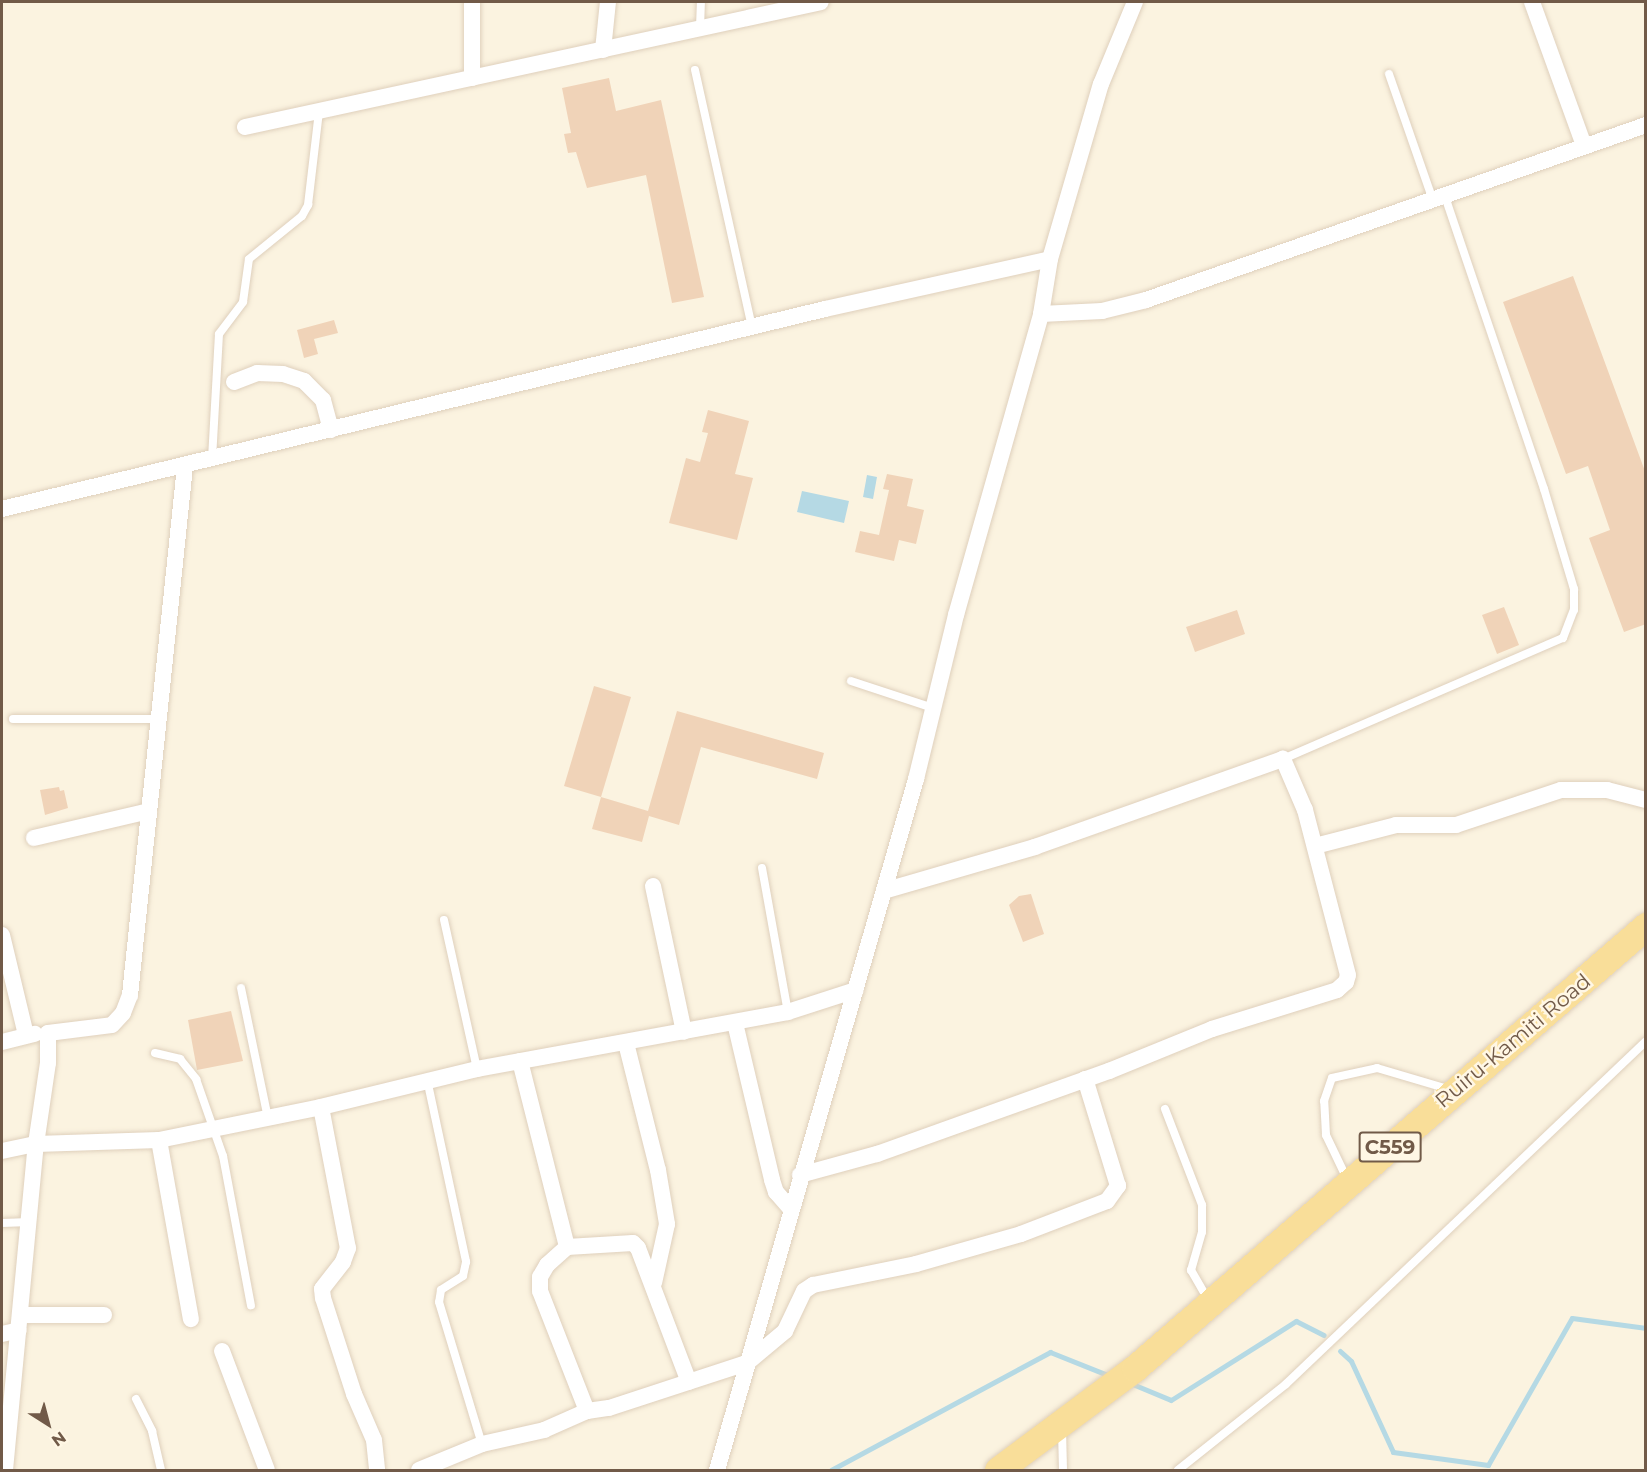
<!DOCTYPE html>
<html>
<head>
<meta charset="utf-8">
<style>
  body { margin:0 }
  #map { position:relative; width:1647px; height:1472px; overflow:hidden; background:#fbf3e0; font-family:Montserrat,sans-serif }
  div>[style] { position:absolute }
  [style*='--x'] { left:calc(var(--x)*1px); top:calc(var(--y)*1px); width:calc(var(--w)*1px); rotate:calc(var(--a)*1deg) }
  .water>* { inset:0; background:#b5d9e4 }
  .stream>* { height:5px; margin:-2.5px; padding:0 2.5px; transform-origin:2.5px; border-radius:2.5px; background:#b5d9e4 }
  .building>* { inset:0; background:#f0d3b8 }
  .roads { filter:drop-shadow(0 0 2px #dfd0bc) drop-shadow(0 0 2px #dfd0bc) }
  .service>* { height:8px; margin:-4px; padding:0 4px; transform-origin:4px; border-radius:4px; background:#fff }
  .minor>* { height:16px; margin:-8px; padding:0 8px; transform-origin:8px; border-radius:8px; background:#fff }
  .primary>* { height:27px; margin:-13.5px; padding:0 13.5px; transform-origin:13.5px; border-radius:13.5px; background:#f9de99 }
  span { translate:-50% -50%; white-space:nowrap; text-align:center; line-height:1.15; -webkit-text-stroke:5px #fff7e5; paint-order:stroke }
  .shield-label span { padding:2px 4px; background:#fff7e5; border:2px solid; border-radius:4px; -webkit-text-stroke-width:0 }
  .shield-label { font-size:20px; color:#715a48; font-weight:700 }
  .street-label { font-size:21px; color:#715a48 }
  .frame { position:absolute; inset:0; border:3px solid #715a48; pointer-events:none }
  .north { position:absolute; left:18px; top:1394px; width:60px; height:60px; -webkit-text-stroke:4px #fff7e5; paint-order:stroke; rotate:144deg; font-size:16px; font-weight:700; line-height:24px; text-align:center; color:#715a48 }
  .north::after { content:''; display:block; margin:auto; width:21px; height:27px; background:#715a48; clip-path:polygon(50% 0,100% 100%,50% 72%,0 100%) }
</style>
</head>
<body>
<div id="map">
  <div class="water">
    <i style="clip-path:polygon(867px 475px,877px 477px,873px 499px,863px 497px)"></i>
    <i style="clip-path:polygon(802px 491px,849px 501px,844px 523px,797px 512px)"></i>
  </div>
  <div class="stream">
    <i style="--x:1340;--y:1351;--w:15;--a:42"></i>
    <i style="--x:1351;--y:1361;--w:100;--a:65.2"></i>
    <i style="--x:1393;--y:1452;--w:96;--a:7.8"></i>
    <i style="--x:1488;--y:1465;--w:169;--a:-60.3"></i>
    <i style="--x:1572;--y:1318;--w:75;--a:7.7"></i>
    <i style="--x:1130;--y:1383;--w:44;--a:22.5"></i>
    <i style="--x:1171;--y:1400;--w:148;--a:-32.3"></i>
    <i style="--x:1296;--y:1321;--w:31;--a:27"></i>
    <i style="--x:831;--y:1470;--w:249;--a:-28.3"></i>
    <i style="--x:1050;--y:1352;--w:65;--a:21.8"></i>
  </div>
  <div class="building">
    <i style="clip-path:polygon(609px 78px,616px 111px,661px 100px,704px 297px,672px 303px,646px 175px,587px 188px,576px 152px,568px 153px,564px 134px,571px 133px,562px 88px)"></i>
    <i style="clip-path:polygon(1573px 276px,1646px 474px,1646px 624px,1624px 632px,1589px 538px,1610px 530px,1588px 466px,1566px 474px,1503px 302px)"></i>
    <i style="clip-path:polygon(334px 320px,338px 333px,314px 339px,318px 354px,304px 358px,297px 330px)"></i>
    <i style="clip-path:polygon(708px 410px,749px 421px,735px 474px,753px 478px,737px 540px,669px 523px,686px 458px,700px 462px,708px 433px,702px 432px)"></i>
    <i style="clip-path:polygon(887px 474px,913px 479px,907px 506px,924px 510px,916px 544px,899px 540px,894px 561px,855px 552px,860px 531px,879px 535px,889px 490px,883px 489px)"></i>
    <i style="clip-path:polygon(1504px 607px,1519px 645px,1497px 654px,1482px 615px)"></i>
    <i style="clip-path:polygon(1237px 610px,1245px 634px,1195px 652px,1186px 627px)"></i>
    <i style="clip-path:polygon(594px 686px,631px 697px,601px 797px,564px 786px)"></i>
    <i style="clip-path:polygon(677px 711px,824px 753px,817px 779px,701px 747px,679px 825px,649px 816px,642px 842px,592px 829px,601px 797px,648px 811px)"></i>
    <i style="clip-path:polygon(59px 787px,60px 791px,64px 790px,68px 808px,45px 815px,40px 790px)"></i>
    <i style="clip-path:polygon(1031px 894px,1044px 934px,1023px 942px,1009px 905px,1019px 896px)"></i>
    <i style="clip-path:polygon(231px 1011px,243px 1061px,197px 1070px,188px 1020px)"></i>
  </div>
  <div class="roads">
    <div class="service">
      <i style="--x:700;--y:28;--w:26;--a:-88"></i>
      <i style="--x:695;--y:70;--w:263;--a:77.5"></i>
      <i style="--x:1389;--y:74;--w:133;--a:70.8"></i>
      <i style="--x:212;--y:459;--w:125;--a:-86.8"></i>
      <i style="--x:219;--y:334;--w:40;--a:-53"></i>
      <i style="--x:243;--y:302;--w:43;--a:-82.1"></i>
      <i style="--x:249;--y:259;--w:68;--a:-39.1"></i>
      <i style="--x:302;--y:216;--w:13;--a:-61"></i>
      <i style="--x:308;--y:205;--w:95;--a:-83.3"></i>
      <i style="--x:851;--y:681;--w:86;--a:18.2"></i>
      <i style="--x:13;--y:719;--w:145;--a:0"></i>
      <i style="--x:1283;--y:759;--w:305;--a:-23.4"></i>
      <i style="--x:1563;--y:638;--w:30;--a:-69"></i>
      <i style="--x:1574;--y:610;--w:21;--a:-90"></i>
      <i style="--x:1574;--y:589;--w:104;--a:-106.7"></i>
      <i style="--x:1544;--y:489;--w:309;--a:-108.7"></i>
      <i style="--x:762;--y:868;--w:146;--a:79.8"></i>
      <i style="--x:444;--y:920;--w:153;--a:77.5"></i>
      <i style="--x:241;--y:988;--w:133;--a:78.3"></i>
      <i style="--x:155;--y:1053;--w:26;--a:13"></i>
      <i style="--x:180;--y:1059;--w:26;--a:51"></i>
      <i style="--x:196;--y:1079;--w:82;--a:70.7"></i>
      <i style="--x:223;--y:1156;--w:152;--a:79.4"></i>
      <i style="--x:428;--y:1084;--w:182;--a:77.9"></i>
      <i style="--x:466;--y:1262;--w:14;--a:102"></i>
      <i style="--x:463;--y:1276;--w:26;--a:148"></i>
      <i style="--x:441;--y:1290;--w:12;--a:99"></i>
      <i style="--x:439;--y:1302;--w:148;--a:73.2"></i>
      <i style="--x:1165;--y:1109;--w:103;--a:68.9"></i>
      <i style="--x:1202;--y:1205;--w:27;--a:90"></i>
      <i style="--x:1202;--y:1232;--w:40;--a:106"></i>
      <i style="--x:1191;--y:1270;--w:36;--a:60"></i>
      <i style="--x:1348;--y:1181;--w:51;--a:-115.6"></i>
      <i style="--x:1326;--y:1135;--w:34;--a:-93"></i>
      <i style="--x:1324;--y:1101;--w:24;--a:-71"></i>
      <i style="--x:1332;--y:1078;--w:46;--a:-12.5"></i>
      <i style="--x:1377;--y:1068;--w:74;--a:16.5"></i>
      <i style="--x:2;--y:1223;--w:28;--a:-2"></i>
      <i style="--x:136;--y:1399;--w:36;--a:63"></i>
      <i style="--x:152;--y:1431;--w:40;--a:77"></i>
      <i style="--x:1062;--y:1429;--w:41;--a:88.6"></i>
      <i style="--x:1178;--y:1470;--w:138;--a:-38.5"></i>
      <i style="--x:1286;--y:1384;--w:497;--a:-43.6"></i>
    </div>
    <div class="minor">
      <i style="--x:472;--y:2;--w:76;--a:90"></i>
      <i style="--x:1532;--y:2;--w:153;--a:70.1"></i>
      <i style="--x:603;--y:50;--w:48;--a:-84.1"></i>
      <i style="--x:245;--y:127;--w:589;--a:-12.24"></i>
      <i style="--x:1041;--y:314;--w:61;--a:-2.8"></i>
      <i style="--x:1102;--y:311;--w:45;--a:-14"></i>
      <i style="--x:1146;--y:300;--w:530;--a:-19.29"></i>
      <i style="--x:234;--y:382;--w:25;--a:-21"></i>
      <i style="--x:257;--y:373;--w:26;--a:2"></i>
      <i style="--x:283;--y:374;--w:22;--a:18"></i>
      <i style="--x:304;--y:381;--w:27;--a:45"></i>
      <i style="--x:323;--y:400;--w:31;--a:75"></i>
      <i style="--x:2;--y:509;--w:847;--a:-13.66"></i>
      <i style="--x:825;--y:309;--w:230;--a:-12.5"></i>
      <i style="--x:34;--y:838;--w:118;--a:-13.2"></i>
      <i style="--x:1315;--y:846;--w:84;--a:-14.5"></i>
      <i style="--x:1396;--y:825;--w:60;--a:0"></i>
      <i style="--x:1456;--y:825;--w:111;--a:-18.4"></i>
      <i style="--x:1561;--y:790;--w:46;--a:0"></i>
      <i style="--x:1607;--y:790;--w:40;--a:14.4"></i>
      <i style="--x:653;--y:886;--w:149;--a:78"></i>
      <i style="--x:2;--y:935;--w:103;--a:76.5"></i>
      <i style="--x:735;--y:1023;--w:161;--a:76.7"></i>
      <i style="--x:772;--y:1180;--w:13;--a:72"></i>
      <i style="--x:776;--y:1192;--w:23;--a:49"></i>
      <i style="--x:2;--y:1042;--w:34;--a:-14"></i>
      <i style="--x:626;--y:1043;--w:131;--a:75.9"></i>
      <i style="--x:658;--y:1170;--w:55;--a:80.5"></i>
      <i style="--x:667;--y:1224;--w:60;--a:102.4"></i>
      <i style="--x:520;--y:1061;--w:192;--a:75.8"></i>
      <i style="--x:567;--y:1247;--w:27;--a:138"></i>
      <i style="--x:547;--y:1265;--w:14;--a:120"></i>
      <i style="--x:540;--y:1277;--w:14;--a:90"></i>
      <i style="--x:540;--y:1291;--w:129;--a:68.6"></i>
      <i style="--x:587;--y:1411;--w:22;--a:-8"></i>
      <i style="--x:609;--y:1408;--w:145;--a:-18.1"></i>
      <i style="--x:747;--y:1363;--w:50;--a:-40.1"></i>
      <i style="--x:785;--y:1331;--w:44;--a:-64.6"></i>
      <i style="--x:804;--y:1291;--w:11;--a:-34"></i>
      <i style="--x:813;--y:1285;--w:105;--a:-11.5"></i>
      <i style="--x:916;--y:1264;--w:109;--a:-15.9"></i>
      <i style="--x:1021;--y:1234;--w:92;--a:-21"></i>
      <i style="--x:1107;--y:1201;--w:19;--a:-54"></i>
      <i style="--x:1118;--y:1186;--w:112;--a:-107.1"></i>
      <i style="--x:321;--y:1107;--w:144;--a:79.2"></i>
      <i style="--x:348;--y:1248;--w:15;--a:110"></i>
      <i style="--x:343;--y:1262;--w:34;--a:128"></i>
      <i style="--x:322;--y:1289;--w:9;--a:84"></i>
      <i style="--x:323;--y:1298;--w:101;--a:72.1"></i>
      <i style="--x:354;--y:1394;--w:50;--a:66.5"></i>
      <i style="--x:374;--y:1440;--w:30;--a:84"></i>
      <i style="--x:159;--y:1140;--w:182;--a:79.9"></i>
      <i style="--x:2;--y:1151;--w:35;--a:-12"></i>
      <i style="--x:36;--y:1144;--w:123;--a:-1.9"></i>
      <i style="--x:159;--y:1140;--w:165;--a:-11.5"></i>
      <i style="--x:321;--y:1107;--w:161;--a:-13.7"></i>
      <i style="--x:477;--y:1069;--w:316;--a:-10.4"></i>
      <i style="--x:788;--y:1012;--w:71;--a:-17.9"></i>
      <i style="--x:800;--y:1175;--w:80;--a:-15.3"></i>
      <i style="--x:877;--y:1154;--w:246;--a:-19.7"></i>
      <i style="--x:1109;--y:1071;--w:111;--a:-22.2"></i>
      <i style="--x:1212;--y:1029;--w:131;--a:-17.3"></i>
      <i style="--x:1337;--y:990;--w:12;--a:-42"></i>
      <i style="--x:1346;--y:982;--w:7;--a:-74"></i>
      <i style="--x:1348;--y:975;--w:171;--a:-104.6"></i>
      <i style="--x:1305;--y:810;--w:56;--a:-113.3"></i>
      <i style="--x:1283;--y:759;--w:263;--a:160.5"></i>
      <i style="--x:1035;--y:847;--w:157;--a:163.8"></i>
      <i style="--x:567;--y:1247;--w:66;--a:-3.5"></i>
      <i style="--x:633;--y:1243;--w:7;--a:45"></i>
      <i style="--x:638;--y:1248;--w:143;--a:69.2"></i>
      <i style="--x:21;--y:1315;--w:83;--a:0"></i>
      <i style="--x:2;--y:1334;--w:17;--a:-13"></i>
      <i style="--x:222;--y:1351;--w:127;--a:69.3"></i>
      <i style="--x:5;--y:1470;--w:327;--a:-84.6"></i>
      <i style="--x:36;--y:1144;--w:82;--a:-81.6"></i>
      <i style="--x:48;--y:1063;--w:30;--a:-90"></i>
      <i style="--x:48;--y:1033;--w:64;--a:-7.1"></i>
      <i style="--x:112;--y:1025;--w:16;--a:-47"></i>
      <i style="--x:123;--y:1013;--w:19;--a:-69"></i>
      <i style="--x:130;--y:995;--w:532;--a:-84.06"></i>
      <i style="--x:419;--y:1470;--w:68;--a:-22.4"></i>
      <i style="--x:482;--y:1444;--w:64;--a:-12.7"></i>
      <i style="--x:544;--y:1430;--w:47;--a:-23.8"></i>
      <i style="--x:717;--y:1470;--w:719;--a:-73.93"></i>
      <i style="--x:916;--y:779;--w:169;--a:-76.3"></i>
      <i style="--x:956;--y:615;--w:313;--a:-74.2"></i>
      <i style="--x:1041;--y:314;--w:56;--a:-80.7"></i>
      <i style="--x:1050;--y:259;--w:182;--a:-73.8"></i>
      <i style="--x:1101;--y:84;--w:89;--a:-67.5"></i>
    </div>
    <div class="primary">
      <i style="--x:998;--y:1470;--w:171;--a:-36.7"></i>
      <i style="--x:1135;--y:1368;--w:676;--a:-40.86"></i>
    </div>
  </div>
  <div class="shield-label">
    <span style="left:1390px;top:1147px">C559</span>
  </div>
  <div class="street-label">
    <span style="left:1513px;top:1041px;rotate:-40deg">Ruiru-Kamiti Road</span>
  </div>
  <div class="frame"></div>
  <div class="north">N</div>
</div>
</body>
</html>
